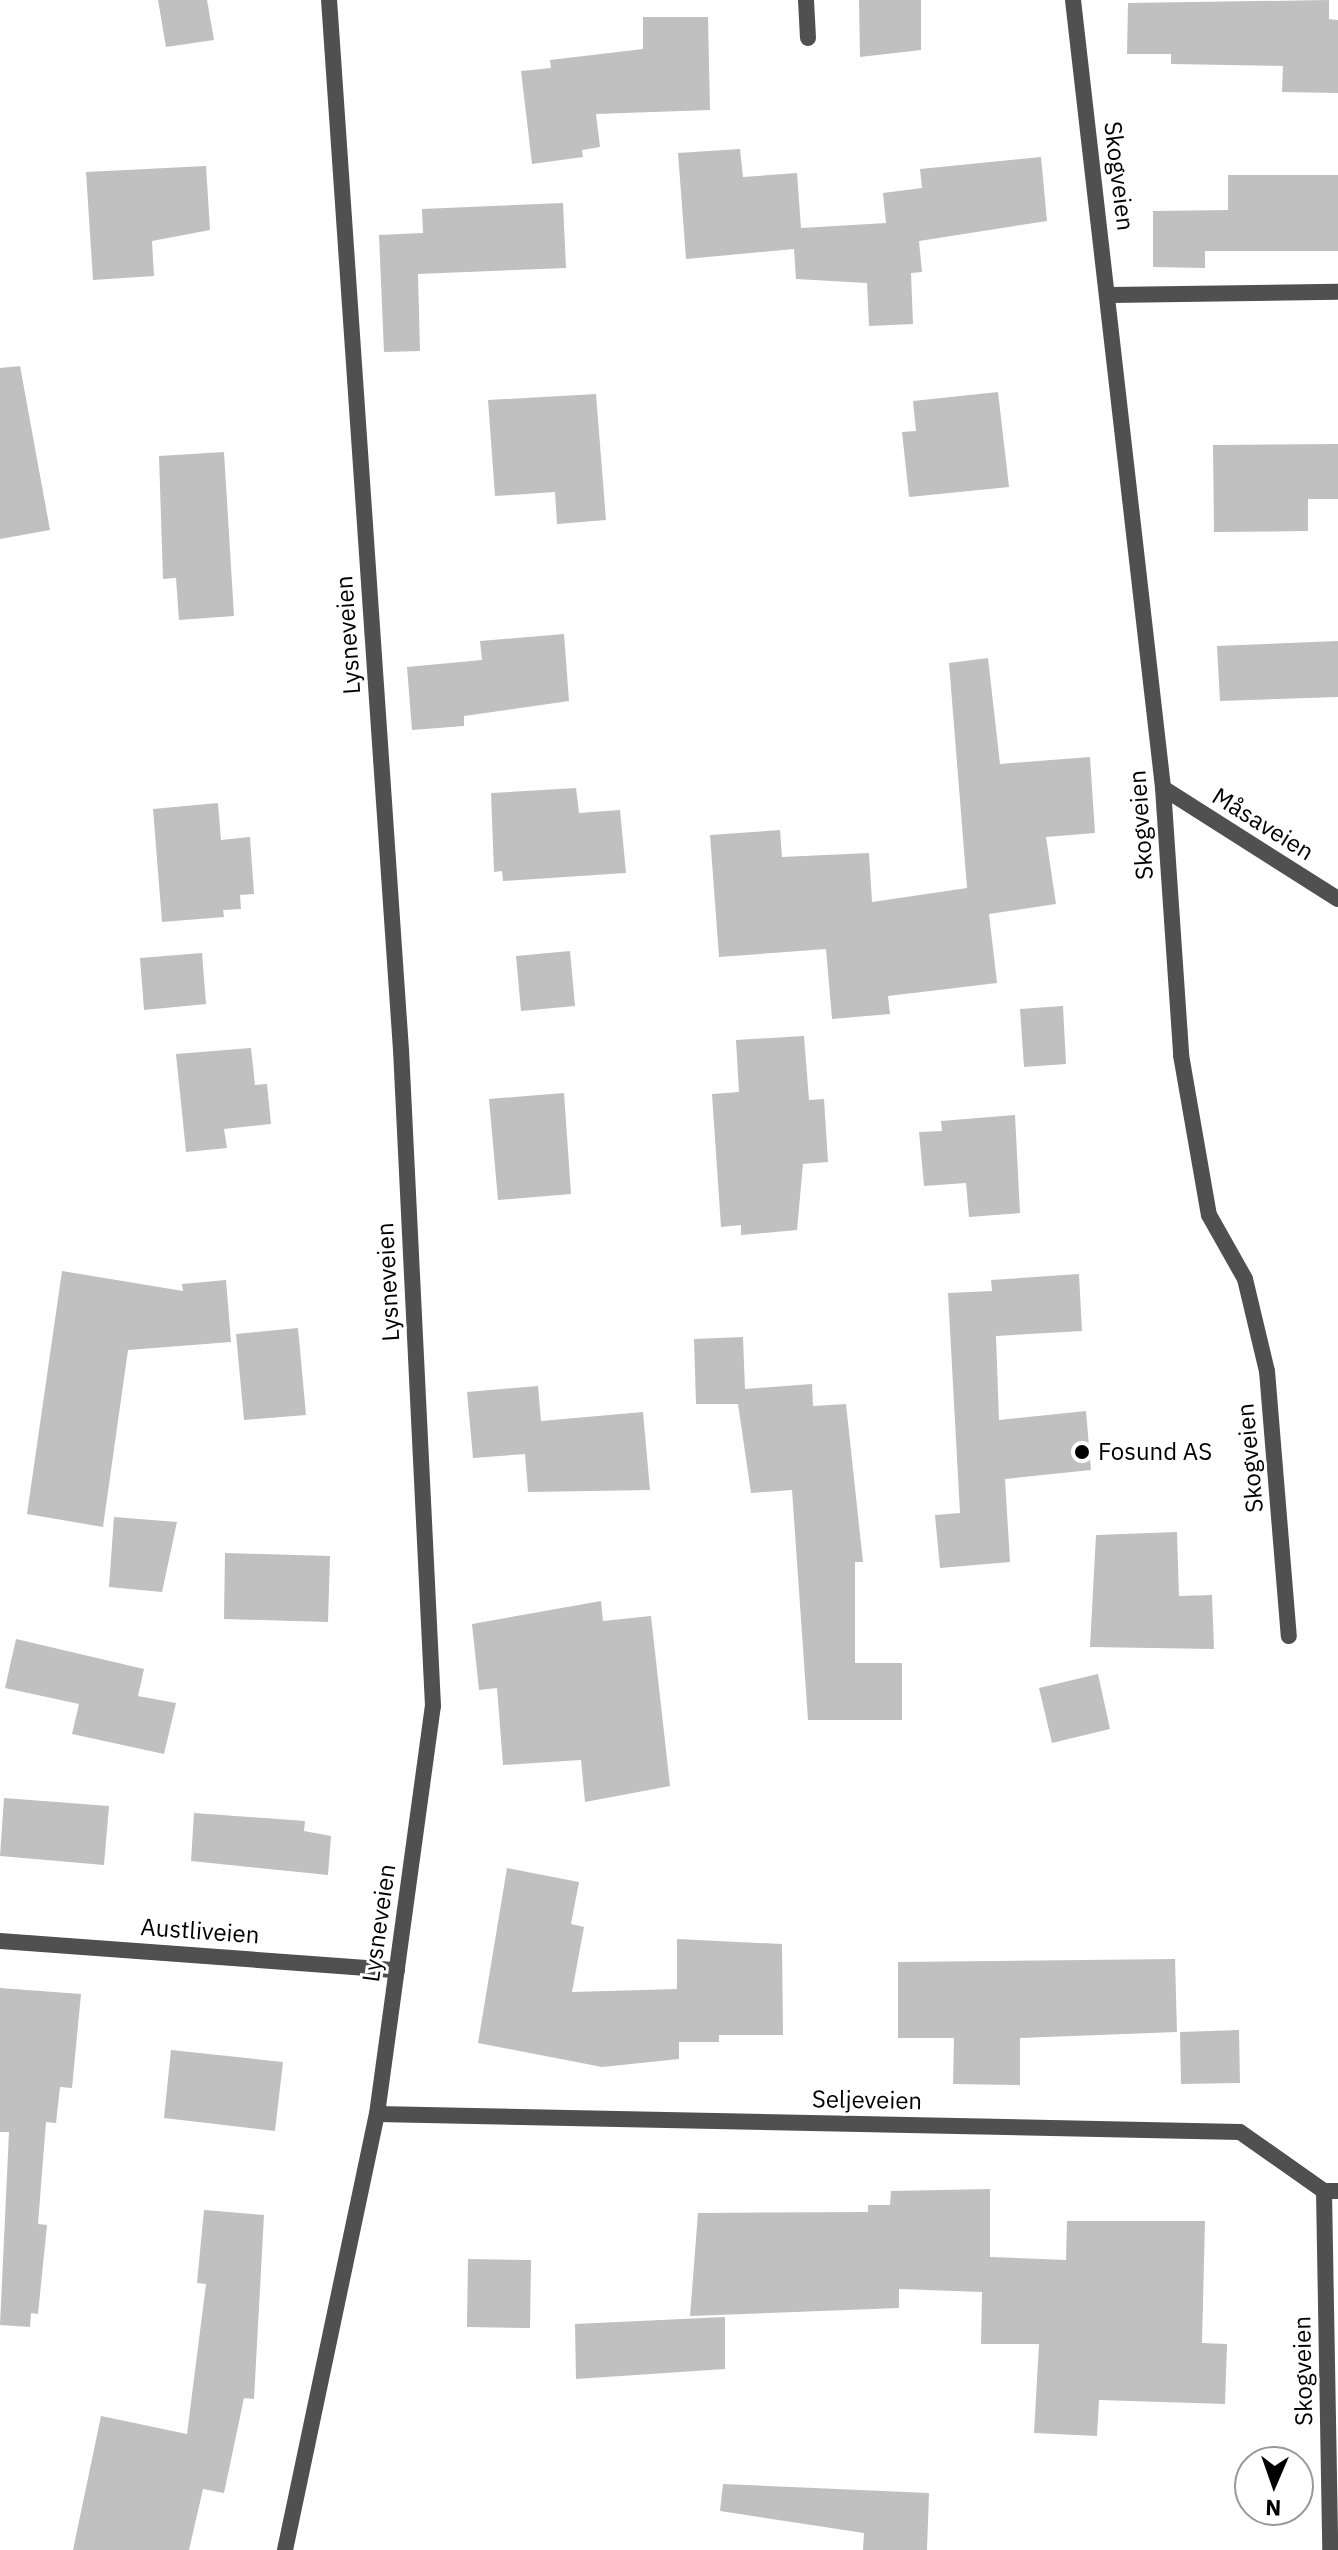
<!DOCTYPE html>
<html>
<head>
<meta charset="utf-8">
<style>
  body { margin:0 }
  #map { position:relative; width:1338px; height:2550px; overflow:hidden; background:#fff; font-family:"IBM Plex Sans",sans-serif }
  div>[style] { position:absolute }
  [style*='--x'] { left:calc(var(--x)*1px); top:calc(var(--y)*1px); width:calc(var(--w)*1px); rotate:calc(var(--a)*1deg) }
  .building>* { inset:0; background:#c0c0c0 }
  .service>* { height:16px; margin:-8px; padding:0 8px; transform-origin:8px; border-radius:8px; background:#505050 }
  .minor>* { height:16px; margin:-8px; padding:0 8px; transform-origin:8px; border-radius:8px; background:#505050 }
  .dots>* { width:22px; height:22px; translate:-50% -50%; box-sizing:border-box; border:4px solid #fff; border-radius:50% }
  span { translate:-50% -50%; white-space:nowrap; text-align:center; line-height:1.15; -webkit-text-stroke:6px #fff; paint-order:stroke }
  .street-label { font-size:24px; color:#000 }
  .poi-label { font-size:24px; color:#000 }
  .left { translate:0 -50%; text-align:left }
  .north { position:absolute; left:1234px; top:2446px; width:80px; height:80px; box-sizing:border-box; background:#fff; border:2px solid #999; border-radius:50%; rotate:182deg; font-size:22px; font-weight:700; line-height:32px; text-align:center; color:#000 }
  .north::after { content:''; display:block; margin:auto; width:28px; height:36px; background:#000; clip-path:polygon(50% 0,100% 100%,50% 72%,0 100%) }
</style>
</head>
<body>
<div id="map">
  <div class="building">
    <i style="clip-path:polygon(158px 0,207px 0,214px 40px,166px 47px)"></i>
    <i style="clip-path:polygon(859px 0,921px 0,921px 50px,860px 57px)"></i>
    <i style="clip-path:polygon(1329px 0,1329px 19px,1338px 20px,1338px 93px,1282px 92px,1283px 66px,1171px 64px,1171px 54px,1127px 54px,1128px 3px)"></i>
    <i style="clip-path:polygon(643px 17px,708px 17px,710px 110px,596px 114px,600px 147px,582px 150px,583px 157px,532px 164px,521px 71px,551px 68px,550px 60px,643px 49px)"></i>
    <i style="clip-path:polygon(740px 149px,743px 177px,797px 173px,801px 228px,886px 223px,883px 193px,922px 188px,920px 169px,1041px 157px,1047px 221px,919px 241px,922px 272px,911px 273px,913px 324px,869px 326px,867px 283px,796px 279px,794px 249px,686px 259px,678px 153px)"></i>
    <i style="clip-path:polygon(206px 166px,210px 230px,152px 241px,154px 276px,93px 280px,86px 172px)"></i>
    <i style="clip-path:polygon(1228px 175px,1338px 175px,1338px 251px,1205px 251px,1205px 268px,1153px 267px,1153px 211px,1228px 210px)"></i>
    <i style="clip-path:polygon(563px 203px,566px 268px,418px 274px,420px 351px,384px 352px,379px 235px,423px 233px,422px 209px)"></i>
    <i style="clip-path:polygon(20px 366px,50px 530px,0 539px,0 368px)"></i>
    <i style="clip-path:polygon(998px 392px,1009px 487px,909px 497px,902px 432px,916px 431px,913px 401px)"></i>
    <i style="clip-path:polygon(596px 394px,606px 520px,557px 524px,555px 492px,495px 496px,488px 400px)"></i>
    <i style="clip-path:polygon(1338px 444px,1338px 499px,1308px 499px,1308px 531px,1214px 532px,1213px 445px)"></i>
    <i style="clip-path:polygon(224px 452px,234px 616px,179px 620px,176px 578px,163px 579px,159px 456px)"></i>
    <i style="clip-path:polygon(564px 634px,569px 701px,464px 716px,464px 726px,412px 730px,407px 667px,482px 660px,480px 641px)"></i>
    <i style="clip-path:polygon(1338px 641px,1338px 697px,1220px 701px,1217px 646px)"></i>
    <i style="clip-path:polygon(988px 658px,1000px 764px,1090px 757px,1095px 833px,1046px 837px,1056px 904px,989px 914px,997px 983px,888px 996px,890px 1014px,832px 1019px,826px 949px,719px 957px,710px 835px,780px 830px,782px 857px,869px 853px,872px 902px,967px 888px,949px 663px)"></i>
    <i style="clip-path:polygon(576px 788px,579px 813px,620px 810px,626px 873px,503px 881px,502px 871px,494px 872px,491px 793px)"></i>
    <i style="clip-path:polygon(218px 803px,221px 840px,250px 837px,254px 894px,240px 895px,241px 909px,223px 910px,224px 917px,162px 922px,153px 809px)"></i>
    <i style="clip-path:polygon(570px 951px,575px 1006px,521px 1011px,516px 956px)"></i>
    <i style="clip-path:polygon(202px 953px,206px 1004px,144px 1010px,140px 958px)"></i>
    <i style="clip-path:polygon(1063px 1006px,1066px 1064px,1024px 1067px,1020px 1009px)"></i>
    <i style="clip-path:polygon(804px 1036px,809px 1100px,824px 1099px,828px 1162px,803px 1164px,797px 1230px,741px 1235px,741px 1225px,721px 1227px,712px 1094px,739px 1092px,736px 1040px)"></i>
    <i style="clip-path:polygon(251px 1048px,255px 1085px,267px 1084px,271px 1124px,224px 1129px,227px 1148px,186px 1152px,176px 1054px)"></i>
    <i style="clip-path:polygon(564px 1093px,571px 1194px,498px 1200px,489px 1099px)"></i>
    <i style="clip-path:polygon(1015px 1115px,1020px 1213px,969px 1217px,966px 1183px,924px 1186px,919px 1132px,942px 1131px,941px 1121px)"></i>
    <i style="clip-path:polygon(62px 1271px,183px 1291px,182px 1284px,226px 1280px,231px 1342px,128px 1350px,103px 1527px,27px 1514px)"></i>
    <i style="clip-path:polygon(1079px 1274px,1082px 1331px,996px 1336px,999px 1420px,1086px 1411px,1091px 1470px,1005px 1479px,1010px 1562px,940px 1568px,935px 1515px,960px 1513px,948px 1293px,992px 1291px,991px 1280px)"></i>
    <i style="clip-path:polygon(298px 1328px,306px 1415px,244px 1420px,236px 1334px)"></i>
    <i style="clip-path:polygon(743px 1337px,745px 1389px,812px 1384px,813px 1406px,846px 1404px,863px 1562px,855px 1562px,855px 1663px,902px 1663px,902px 1720px,808px 1720px,792px 1490px,751px 1493px,738px 1404px,696px 1404px,694px 1339px)"></i>
    <i style="clip-path:polygon(538px 1386px,541px 1421px,643px 1412px,650px 1490px,528px 1492px,525px 1454px,473px 1458px,467px 1392px)"></i>
    <i style="clip-path:polygon(114px 1517px,177px 1522px,162px 1592px,109px 1587px)"></i>
    <i style="clip-path:polygon(1177px 1532px,1179px 1596px,1212px 1595px,1214px 1649px,1090px 1647px,1096px 1535px)"></i>
    <i style="clip-path:polygon(225px 1553px,330px 1556px,328px 1622px,224px 1619px)"></i>
    <i style="clip-path:polygon(601px 1601px,603px 1621px,651px 1616px,670px 1786px,585px 1802px,581px 1760px,503px 1765px,497px 1688px,479px 1690px,472px 1624px)"></i>
    <i style="clip-path:polygon(16px 1639px,144px 1669px,138px 1696px,176px 1703px,164px 1754px,72px 1734px,79px 1704px,5px 1688px)"></i>
    <i style="clip-path:polygon(1098px 1674px,1110px 1729px,1052px 1743px,1039px 1688px)"></i>
    <i style="clip-path:polygon(4px 1798px,109px 1806px,104px 1865px,0 1856px)"></i>
    <i style="clip-path:polygon(194px 1813px,305px 1821px,304px 1831px,331px 1836px,328px 1875px,191px 1861px)"></i>
    <i style="clip-path:polygon(507px 1868px,579px 1882px,571px 1924px,584px 1927px,572px 1992px,677px 1989px,677px 1939px,782px 1944px,783px 2035px,719px 2035px,719px 2042px,679px 2042px,679px 2059px,602px 2067px,478px 2043px)"></i>
    <i style="clip-path:polygon(1175px 1959px,1177px 2032px,1020px 2038px,1020px 2085px,953px 2084px,954px 2038px,898px 2038px,898px 1962px)"></i>
    <i style="clip-path:polygon(0 1988px,81px 1994px,72px 2088px,60px 2087px,56px 2123px,46px 2122px,38px 2224px,47px 2225px,38px 2314px,31px 2313px,30px 2327px,0 2325px,9px 2132px,0 2132px)"></i>
    <i style="clip-path:polygon(1239px 2030px,1240px 2083px,1181px 2084px,1180px 2032px)"></i>
    <i style="clip-path:polygon(171px 2050px,283px 2062px,275px 2131px,164px 2118px)"></i>
    <i style="clip-path:polygon(990px 2189px,990px 2257px,1066px 2260px,1067px 2221px,1205px 2221px,1202px 2343px,1227px 2344px,1225px 2404px,1099px 2400px,1097px 2436px,1034px 2433px,1039px 2344px,981px 2344px,982px 2292px,899px 2289px,899px 2308px,690px 2316px,698px 2213px,868px 2212px,868px 2205px,890px 2205px,891px 2191px)"></i>
    <i style="clip-path:polygon(204px 2210px,264px 2215px,254px 2399px,244px 2398px,224px 2493px,203px 2489px,189px 2550px,73px 2550px,101px 2416px,187px 2434px,206px 2284px,197px 2283px)"></i>
    <i style="clip-path:polygon(468px 2259px,531px 2260px,530px 2328px,467px 2327px)"></i>
    <i style="clip-path:polygon(725px 2317px,725px 2369px,576px 2379px,575px 2324px)"></i>
    <i style="clip-path:polygon(723px 2484px,929px 2493px,927px 2550px,863px 2550px,864px 2533px,720px 2511px)"></i>
  </div>
  <div class="service">
    <i style="--x:806;--y:0;--w:38;--a:87"></i>
    <i style="--x:1110;--y:295;--w:228;--a:-0.8"></i>
  </div>
  <div class="minor">
    <i style="--x:1073;--y:0;--w:793;--a:83.48"></i>
    <i style="--x:1163;--y:788;--w:268;--a:86.1"></i>
    <i style="--x:1181;--y:1055;--w:162;--a:80.1"></i>
    <i style="--x:1209;--y:1215;--w:73;--a:60.6"></i>
    <i style="--x:1245;--y:1279;--w:95;--a:76.6"></i>
    <i style="--x:1267;--y:1371;--w:266;--a:85.3"></i>
    <i style="--x:1163;--y:788;--w:207;--a:32.4"></i>
    <i style="--x:0;--y:1941;--w:398;--a:4.2"></i>
    <i style="--x:377;--y:2114;--w:863;--a:1.19"></i>
    <i style="--x:1240;--y:2132;--w:103;--a:35.1"></i>
    <i style="--x:1324;--y:2191;--w:14;--a:0"></i>
    <i style="--x:1324;--y:2191;--w:359;--a:89"></i>
    <i style="--x:285;--y:2550;--w:446;--a:-78.1"></i>
    <i style="--x:377;--y:2114;--w:412;--a:-82.2"></i>
    <i style="--x:433;--y:1706;--w:657;--a:-92.79"></i>
    <i style="--x:401;--y:1050;--w:1052;--a:-93.92"></i>
  </div>
  <div class="dots">
    <i style="left:1082px;top:1452px;background:#000"></i>
  </div>
  <div class="street-label">
    <span style="left:1119px;top:176px;rotate:83deg">Skogveien</span>
    <span style="left:348px;top:635px;rotate:-94deg">Lysneveien</span>
    <span style="left:1263px;top:824px;rotate:32deg">Måsaveien</span>
    <span style="left:1141px;top:825px;rotate:-94deg">Skogveien</span>
    <span style="left:388px;top:1282px;rotate:-93deg">Lysneveien</span>
    <span style="left:1250px;top:1458px;rotate:-95deg">Skogveien</span>
    <span style="left:379px;top:1923px;rotate:-82deg">Lysneveien</span>
    <span style="left:200px;top:1931px;rotate:4deg">Austliveien</span>
    <span style="left:867px;top:2100px;rotate:1deg">Seljeveien</span>
    <span style="left:1303px;top:2371px;rotate:-91deg">Skogveien</span>
  </div>
  <div class="poi-label">
    <span class="left" style="left:1098px;top:1452px">Fosund AS</span>
  </div>
  <div class="north">N</div>
</div>
</body>
</html>
